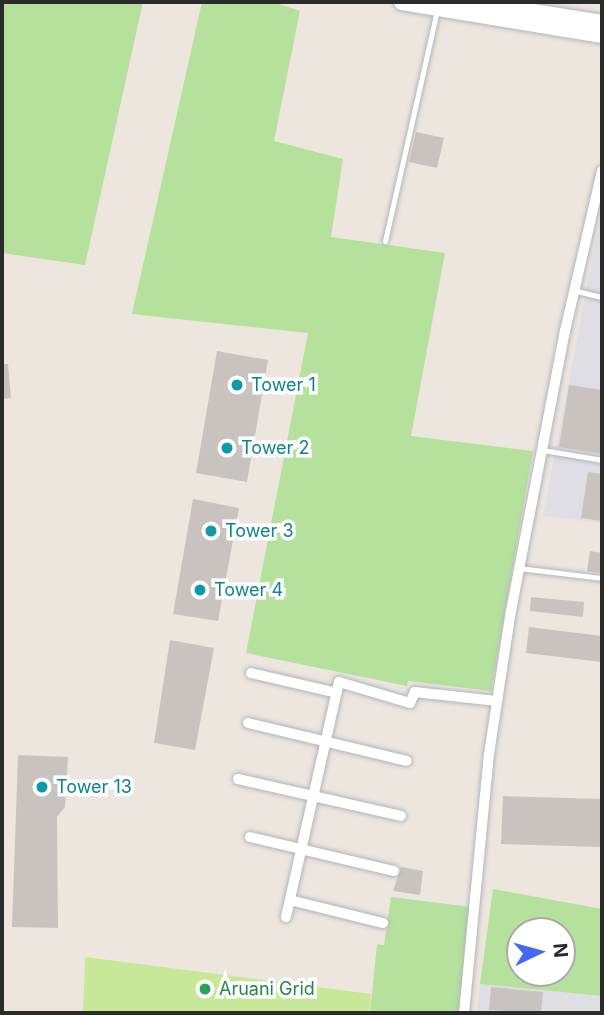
<!DOCTYPE html>
<html>
<head>
<meta charset="utf-8">
<style>
  body { margin:0 }
  #map { position:relative; width:604px; height:1015px; overflow:hidden; background:#ede6de; font-family:Inter,sans-serif }
  div>[style] { position:absolute }
  [style*='--x'] { left:calc(var(--x)*1px); top:calc(var(--y)*1px); width:calc(var(--w)*1px); rotate:calc(var(--a)*1deg) }
  .industrial>* { inset:0; background:#e0dee5 }
  .green>* { inset:0; background:#b5e19d }
  .pitch>* { inset:0; background:#c8e899 }
  .building>* { inset:0; background:#c8c3be }
  .roads { filter:drop-shadow(0 0 2px #b1b5be) drop-shadow(0 0 2px #b1b5be) }
  .service>* { height:5px; margin:-2.5px; padding:0 2.5px; transform-origin:2.5px; border-radius:2.5px; background:#fff }
  .minor>* { height:10px; margin:-5px; padding:0 5px; transform-origin:5px; border-radius:5px; background:#fff }
  .secondary>* { height:16px; margin:-8px; padding:0 8px; transform-origin:8px; border-radius:8px; background:#fff }
  .dots>* { width:19px; height:19px; translate:-50% -50%; box-sizing:border-box; border:4px solid #fff; border-radius:50% }
  span { translate:-50% -50%; white-space:nowrap; text-align:center; line-height:1.15; -webkit-text-stroke:7px #fff; paint-order:stroke }
  .culture-label { font-size:18px; color:#0d838f }
  .left { translate:0 -50%; text-align:left }
  .leisure-label { font-size:18px; color:#27864d }
  .frame { position:absolute; inset:0; border:4px solid #2b2b2b; pointer-events:none }
  .north { position:absolute; left:506px; top:917px; width:70px; height:70px; box-sizing:border-box; background:#fff; border:2px solid #aaa; border-radius:50%; rotate:85deg; font-size:19px; font-weight:700; line-height:28px; text-align:center; color:#2b2b2b }
  .north::after { content:''; display:block; margin:auto; width:24px; height:32px; background:#4569f3; clip-path:polygon(50% 0,100% 100%,50% 72%,0 100%) }
</style>
</head>
<body>
<div id="map">
  <div class="industrial">
    <i style="clip-path:polygon(602px 208px,602px 523px,543px 516px)"></i>
    <i style="clip-path:polygon(480px 984px,602px 996px,602px 1013px,477px 1013px)"></i>
  </div>
  <div class="green">
    <i style="clip-path:polygon(2px 2px,143px 2px,85px 265px,2px 253px)"></i>
    <i style="clip-path:polygon(202px 2px,273px 2px,300px 11px,274px 141px,343px 159px,331px 237px,445px 253px,411px 436px,533px 451px,491px 691px,408px 681px,407px 686px,246px 653px,308px 333px,132px 314px)"></i>
    <i style="clip-path:polygon(evenodd,493px 889px,602px 909px,602px 996px,480px 984px,493px 889px,562px 931px,562px 973px,520px 973px,520px 931px,562px 931px)"></i>
    <i style="clip-path:polygon(391px 897px,471px 907px,460px 1013px,370px 1013px,377px 944px,384px 945px)"></i>
  </div>
  <div class="pitch">
    <i style="clip-path:polygon(85px 957px,371px 994px,370px 1013px,83px 1013px)"></i>
  </div>
  <div class="building">
    <i style="clip-path:polygon(416px 132px,444px 138px,437px 168px,409px 162px)"></i>
    <i style="clip-path:polygon(217px 351px,268px 360px,247px 482px,196px 473px)"></i>
    <i style="clip-path:polygon(2px 364px,8px 364px,11px 398px,2px 399px)"></i>
    <i style="clip-path:polygon(569px 385px,602px 390px,602px 454px,559px 447px)"></i>
    <i style="clip-path:polygon(588px 472px,602px 474px,602px 521px,581px 518px)"></i>
    <i style="clip-path:polygon(193px 499px,239px 508px,218px 621px,173px 614px)"></i>
    <i style="clip-path:polygon(590px 551px,602px 553px,602px 573px,587px 571px)"></i>
    <i style="clip-path:polygon(531px 597px,584px 602px,583px 617px,530px 611px)"></i>
    <i style="clip-path:polygon(529px 627px,602px 636px,602px 662px,526px 653px)"></i>
    <i style="clip-path:polygon(170px 640px,214px 648px,195px 750px,154px 743px)"></i>
    <i style="clip-path:polygon(18px 755px,68px 757px,65px 807px,57px 817px,58px 928px,12px 927px)"></i>
    <i style="clip-path:polygon(503px 796px,602px 799px,602px 847px,501px 844px)"></i>
    <i style="clip-path:polygon(401px 867px,423px 871px,420px 895px,393px 891px)"></i>
    <i style="clip-path:polygon(491px 987px,543px 992px,541px 1013px,489px 1010px)"></i>
  </div>
  <div class="roads">
    <div class="service">
      <i style="--x:385;--y:241;--w:236;--a:-77.3"></i>
      <i style="--x:573;--y:290;--w:30;--a:14"></i>
      <i style="--x:543;--y:450;--w:60;--a:9.6"></i>
      <i style="--x:519;--y:568;--w:84;--a:6.9"></i>
    </div>
    <div class="minor">
      <i style="--x:251;--y:673;--w:88;--a:13.1"></i>
      <i style="--x:248;--y:723;--w:163;--a:13.4"></i>
      <i style="--x:238;--y:779;--w:167;--a:12.8"></i>
      <i style="--x:250;--y:837;--w:148;--a:13.3"></i>
      <i style="--x:290;--y:900;--w:96;--a:13.9"></i>
      <i style="--x:286;--y:917;--w:241;--a:-77.3"></i>
      <i style="--x:339;--y:682;--w:74;--a:16.5"></i>
      <i style="--x:410;--y:703;--w:12;--a:-66"></i>
      <i style="--x:415;--y:692;--w:82;--a:6.3"></i>
      <i style="--x:464;--y:1013;--w:260;--a:-84.5"></i>
      <i style="--x:489;--y:754;--w:145;--a:-81.3"></i>
      <i style="--x:511;--y:611;--w:285;--a:-79.1"></i>
      <i style="--x:565;--y:331;--w:164;--a:-77"></i>
    </div>
    <div class="secondary">
      <i style="--x:402;--y:2;--w:203;--a:9.4"></i>
      <i style="--x:470;--y:2;--w:134;--a:9"></i>
    </div>
  </div>
  <div class="dots">
    <i style="left:237px;top:385px;background:#0f9aa8"></i>
    <i style="left:227px;top:448px;background:#0f9aa8"></i>
    <i style="left:211px;top:531px;background:#0f9aa8"></i>
    <i style="left:200px;top:590px;background:#0f9aa8"></i>
    <i style="left:42px;top:787px;background:#0f9aa8"></i>
    <i style="left:205px;top:989px;background:#2e9e5b"></i>
  </div>
  <div class="culture-label">
    <span class="left" style="left:251px;top:385px">Tower 1</span>
    <span class="left" style="left:241px;top:448px">Tower 2</span>
    <span class="left" style="left:225px;top:531px">Tower 3</span>
    <span class="left" style="left:214px;top:590px">Tower 4</span>
    <span class="left" style="left:56px;top:787px">Tower 13</span>
  </div>
  <div class="leisure-label">
    <span class="left" style="left:219px;top:989px">Aruani Grid</span>
  </div>
  <div class="frame"></div>
  <div class="north">N</div>
</div>
</body>
</html>
